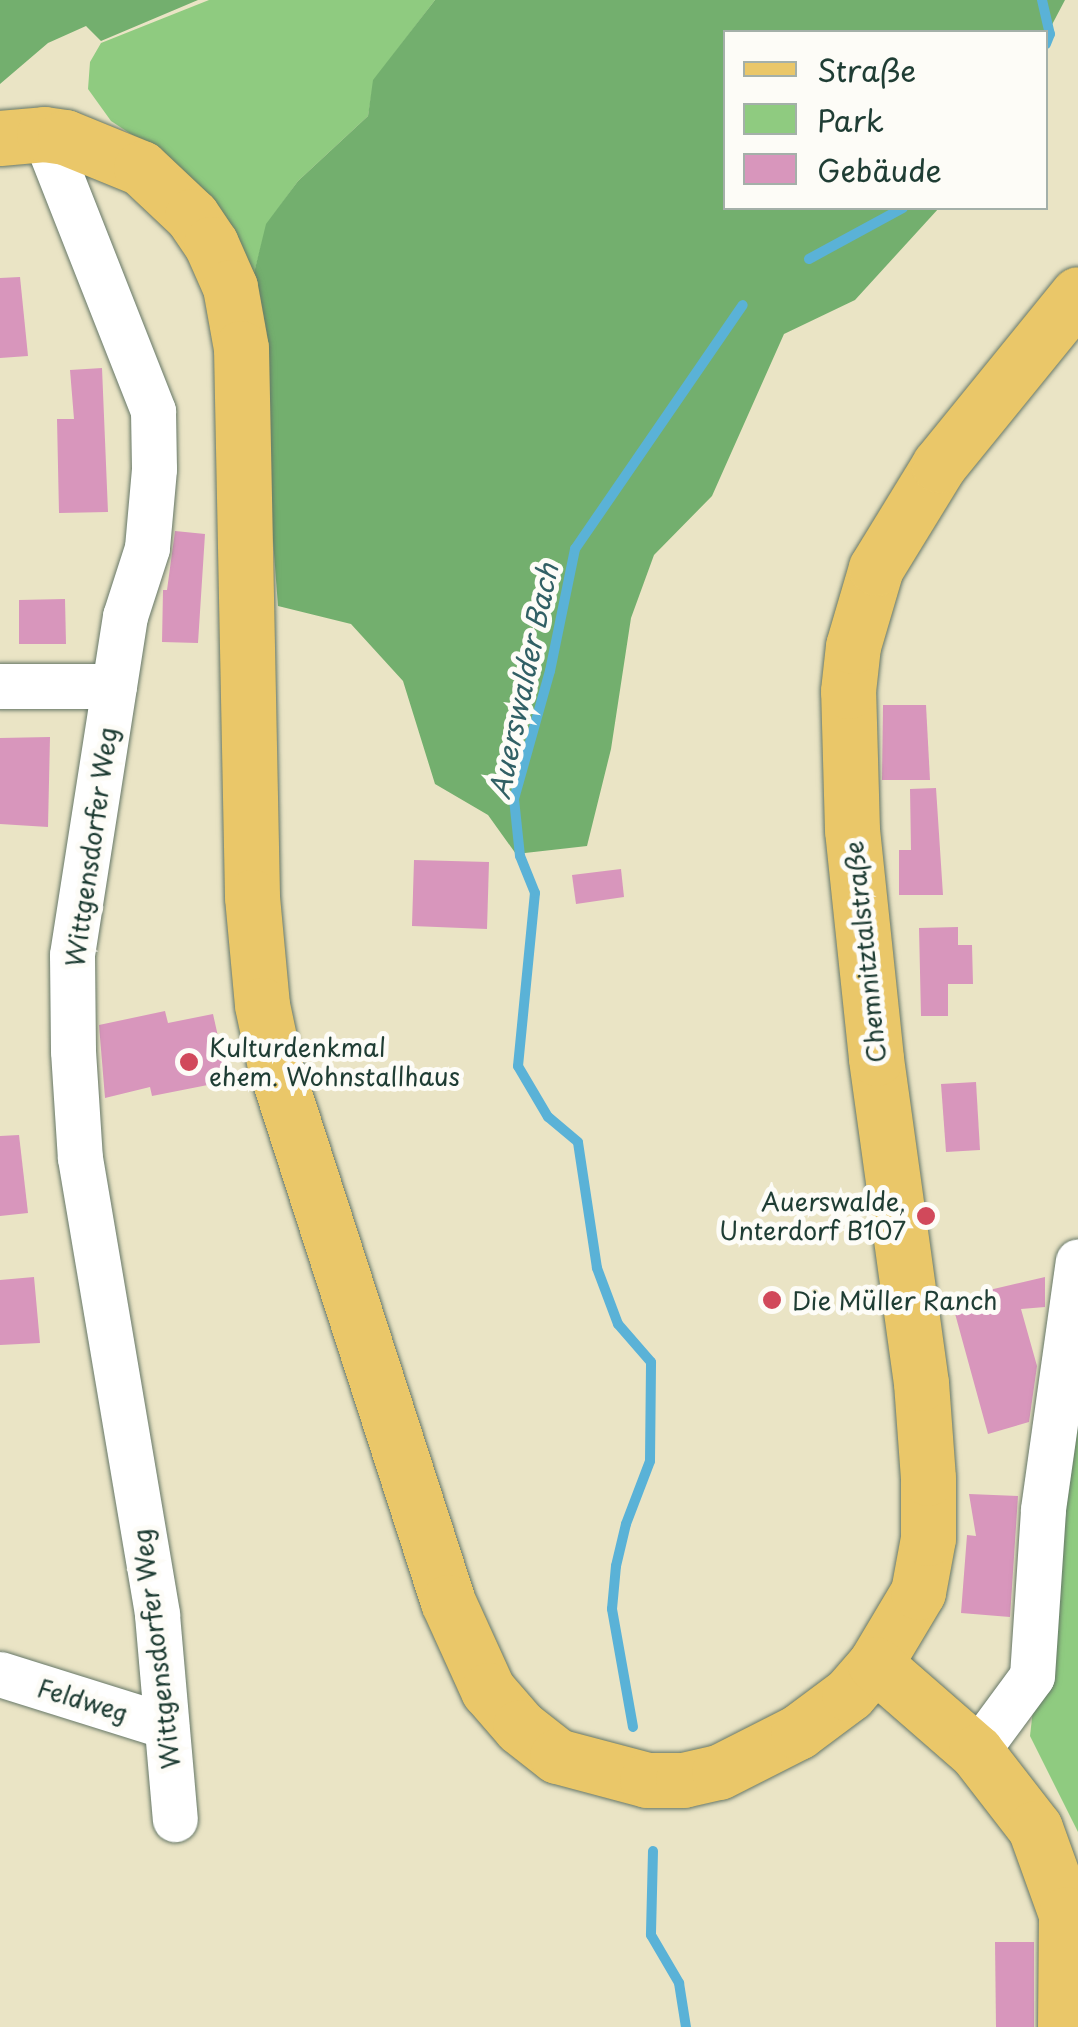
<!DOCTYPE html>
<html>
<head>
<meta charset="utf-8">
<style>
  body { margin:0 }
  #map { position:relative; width:1078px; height:2027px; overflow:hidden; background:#eae4c5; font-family:"Playpen Sans",sans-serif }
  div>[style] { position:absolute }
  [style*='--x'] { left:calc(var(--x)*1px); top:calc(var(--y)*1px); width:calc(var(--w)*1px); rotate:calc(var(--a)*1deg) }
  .green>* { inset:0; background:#8fcb80 }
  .forest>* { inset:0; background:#73af6e }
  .stream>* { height:10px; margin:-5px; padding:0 5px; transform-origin:5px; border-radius:5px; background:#5ab2d7 }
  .building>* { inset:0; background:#d896bc }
  .roads { filter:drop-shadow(0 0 2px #667767) drop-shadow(0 0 2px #667767) }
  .minor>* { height:45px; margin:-22.5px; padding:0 22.5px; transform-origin:22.5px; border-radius:22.5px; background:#fff }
  .major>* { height:55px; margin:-27.5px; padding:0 27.5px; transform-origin:27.5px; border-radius:27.5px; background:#eac769 }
  .dots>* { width:28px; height:28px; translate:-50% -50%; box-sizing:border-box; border:5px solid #fdfcf7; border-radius:50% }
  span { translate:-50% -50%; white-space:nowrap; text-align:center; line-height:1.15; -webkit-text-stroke:10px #fdfcf7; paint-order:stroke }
  .street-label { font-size:25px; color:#1f3d34 }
  .poi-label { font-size:25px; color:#1f3d34 }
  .left { translate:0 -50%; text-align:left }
  .right { translate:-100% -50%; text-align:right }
  .water-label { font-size:28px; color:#316065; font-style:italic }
  .legend { position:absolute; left:723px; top:30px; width:325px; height:180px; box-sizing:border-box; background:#fdfcf7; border:2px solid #a4b0a9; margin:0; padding:12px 18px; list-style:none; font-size:30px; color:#1f3d34 }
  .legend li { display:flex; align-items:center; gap:20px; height:50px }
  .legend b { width:50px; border:2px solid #a4b0a9 }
</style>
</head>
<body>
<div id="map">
  <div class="green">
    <i style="clip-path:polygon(209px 0,435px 0,374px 80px,368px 116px,298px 181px,267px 224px,253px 277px,143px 142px,111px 121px,88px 89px,90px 62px,101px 43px)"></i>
    <i style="clip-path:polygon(1078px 1313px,1078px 1832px,1030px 1736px)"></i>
  </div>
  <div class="forest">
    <i style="clip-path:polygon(0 0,198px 0,101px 41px,86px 26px,48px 43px,0 84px)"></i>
    <i style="clip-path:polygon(435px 0,1065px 0,1046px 36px,726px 32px,726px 208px,939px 208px,855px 300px,784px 334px,712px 496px,654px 555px,631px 618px,611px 749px,587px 846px,516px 854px,488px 815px,435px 784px,403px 681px,351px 624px,278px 606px,253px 277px,266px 224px,298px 181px,368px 116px,373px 80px)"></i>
  </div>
  <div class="stream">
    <i style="--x:1042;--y:0;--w:35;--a:77"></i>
    <i style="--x:1050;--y:34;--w:11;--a:112"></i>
    <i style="--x:809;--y:259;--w:107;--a:-28.5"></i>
    <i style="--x:633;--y:1727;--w:120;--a:-100.1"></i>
    <i style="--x:612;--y:1609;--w:43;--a:-84.7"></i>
    <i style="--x:616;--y:1566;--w:43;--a:-76.6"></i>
    <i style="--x:626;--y:1524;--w:67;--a:-69.1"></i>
    <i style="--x:650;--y:1461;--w:99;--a:-89.4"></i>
    <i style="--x:651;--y:1362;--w:50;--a:-131"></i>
    <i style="--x:618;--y:1324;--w:60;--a:-110.6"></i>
    <i style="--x:597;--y:1268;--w:127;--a:-98.6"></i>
    <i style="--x:578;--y:1142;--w:39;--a:-140"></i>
    <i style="--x:548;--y:1117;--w:59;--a:-120.5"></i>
    <i style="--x:518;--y:1066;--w:174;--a:-84.4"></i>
    <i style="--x:535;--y:893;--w:40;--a:-112"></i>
    <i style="--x:520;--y:856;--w:57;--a:-96"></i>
    <i style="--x:514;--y:799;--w:133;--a:-74.3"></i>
    <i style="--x:550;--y:671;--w:125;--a:-78.4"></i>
    <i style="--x:575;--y:549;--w:296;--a:-55.5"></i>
    <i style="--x:653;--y:1851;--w:84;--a:91.4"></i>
    <i style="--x:651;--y:1935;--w:56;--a:59.7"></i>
    <i style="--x:679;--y:1983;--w:45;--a:81"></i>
  </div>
  <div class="building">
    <i style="clip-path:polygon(20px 277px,28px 356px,0 358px,0 278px)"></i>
    <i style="clip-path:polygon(102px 368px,108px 512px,59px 513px,57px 419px,74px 419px,70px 370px)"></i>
    <i style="clip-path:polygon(175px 531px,205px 534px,198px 643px,162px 642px,163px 590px,167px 590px)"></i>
    <i style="clip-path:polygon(65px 599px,66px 644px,19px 644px,19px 600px)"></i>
    <i style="clip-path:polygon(883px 705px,926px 705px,930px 780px,882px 780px)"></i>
    <i style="clip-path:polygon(50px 737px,48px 827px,0 824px,0 738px)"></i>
    <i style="clip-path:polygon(936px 788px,943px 895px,899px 895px,899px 850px,911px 850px,910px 789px)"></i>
    <i style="clip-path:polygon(414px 860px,489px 862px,487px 929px,412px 926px)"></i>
    <i style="clip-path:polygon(621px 869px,624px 897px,576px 904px,572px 875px)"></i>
    <i style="clip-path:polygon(958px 927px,958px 945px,972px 945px,973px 984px,948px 984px,948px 1016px,921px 1016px,919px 928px)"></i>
    <i style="clip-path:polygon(165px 1011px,168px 1023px,213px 1014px,228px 1081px,152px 1096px,150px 1087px,105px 1098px,99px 1025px)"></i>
    <i style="clip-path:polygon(976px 1082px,980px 1150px,946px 1152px,941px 1084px)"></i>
    <i style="clip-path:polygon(19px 1135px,28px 1213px,0 1216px,0 1136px)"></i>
    <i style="clip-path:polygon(34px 1277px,40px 1343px,0 1345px,0 1280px)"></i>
    <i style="clip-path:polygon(1045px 1277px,1045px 1307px,1021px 1309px,1037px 1366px,1029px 1422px,988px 1434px,951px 1299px)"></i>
    <i style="clip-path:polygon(969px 1494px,1018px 1496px,1010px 1617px,961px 1613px,967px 1535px,976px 1536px)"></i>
    <i style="clip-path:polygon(995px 1942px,1034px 1942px,1034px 2027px,996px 2027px)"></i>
  </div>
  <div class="roads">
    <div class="minor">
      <i style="--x:44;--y:134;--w:298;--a:68.5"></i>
      <i style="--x:153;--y:411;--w:58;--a:89"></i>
      <i style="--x:154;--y:469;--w:79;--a:95.1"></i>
      <i style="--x:147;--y:548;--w:71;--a:107.9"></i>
      <i style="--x:125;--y:616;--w:343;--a:98.9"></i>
      <i style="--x:72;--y:955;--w:96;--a:89.4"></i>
      <i style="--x:73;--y:1051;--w:107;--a:86.3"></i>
      <i style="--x:80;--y:1158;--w:463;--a:80.4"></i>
      <i style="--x:157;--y:1615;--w:205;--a:85"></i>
      <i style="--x:0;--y:686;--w:114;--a:0"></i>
      <i style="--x:0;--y:1674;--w:174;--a:17.4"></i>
      <i style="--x:976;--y:1752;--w:94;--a:-53.6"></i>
      <i style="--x:1032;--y:1676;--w:167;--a:-86.2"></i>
      <i style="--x:1043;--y:1509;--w:250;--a:-82"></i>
    </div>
    <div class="major">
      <i style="--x:0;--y:138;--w:44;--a:-5.2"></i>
      <i style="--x:44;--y:134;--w:21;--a:8"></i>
      <i style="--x:65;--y:137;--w:82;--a:22.2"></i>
      <i style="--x:141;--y:168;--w:70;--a:43.3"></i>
      <i style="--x:192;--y:216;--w:34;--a:56"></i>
      <i style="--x:211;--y:244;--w:47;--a:66.2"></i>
      <i style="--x:230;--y:287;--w:62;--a:79.8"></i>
      <i style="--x:241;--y:348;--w:549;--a:88.85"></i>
      <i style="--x:252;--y:897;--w:108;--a:84.7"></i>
      <i style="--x:262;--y:1005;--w:62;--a:78"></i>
      <i style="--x:275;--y:1066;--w:563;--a:72.11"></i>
      <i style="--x:448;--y:1602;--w:97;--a:65.6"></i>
      <i style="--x:488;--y:1690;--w:49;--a:49.1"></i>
      <i style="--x:520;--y:1727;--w:47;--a:38.1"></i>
      <i style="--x:557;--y:1756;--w:93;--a:14.9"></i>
      <i style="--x:647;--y:1780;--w:36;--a:0"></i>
      <i style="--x:683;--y:1780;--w:37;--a:-13"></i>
      <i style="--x:719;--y:1772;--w:89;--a:-26.9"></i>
      <i style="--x:798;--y:1732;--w:64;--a:-36.7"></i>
      <i style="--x:849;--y:1694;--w:40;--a:-49"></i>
      <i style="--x:875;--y:1664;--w:84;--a:-59.2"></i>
      <i style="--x:918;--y:1592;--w:55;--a:-79.5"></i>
      <i style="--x:928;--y:1538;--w:60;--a:-90"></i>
      <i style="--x:928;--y:1478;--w:95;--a:-94.2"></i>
      <i style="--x:921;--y:1383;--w:328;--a:-97.9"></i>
      <i style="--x:876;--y:1058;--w:229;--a:-96"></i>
      <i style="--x:852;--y:830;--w:139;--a:-91.6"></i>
      <i style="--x:848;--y:691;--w:45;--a:-83.7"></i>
      <i style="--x:853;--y:646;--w:81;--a:-73.6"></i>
      <i style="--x:876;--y:568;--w:121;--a:-58.5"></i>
      <i style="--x:939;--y:465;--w:220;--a:-50.9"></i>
      <i style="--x:875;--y:1664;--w:134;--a:41.1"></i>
      <i style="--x:976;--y:1752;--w:96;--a:52.2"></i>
      <i style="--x:1035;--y:1828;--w:91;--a:70.2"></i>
      <i style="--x:1066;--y:1914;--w:113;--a:90.5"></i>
    </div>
  </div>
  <div class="dots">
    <i style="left:189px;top:1062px;background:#d1495b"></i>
    <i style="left:926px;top:1216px;background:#d1495b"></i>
    <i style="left:772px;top:1300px;background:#d1495b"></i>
  </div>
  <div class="street-label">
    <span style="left:91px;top:847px;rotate:-82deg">Wittgensdorfer Weg</span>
    <span style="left:865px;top:952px;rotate:-96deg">Chemnitztalstraße</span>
    <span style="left:156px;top:1649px;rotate:-97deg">Wittgensdorfer Weg</span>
    <span style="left:83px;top:1700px;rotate:17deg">Feldweg</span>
  </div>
  <div class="poi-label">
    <span class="left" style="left:209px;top:1062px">Kulturdenkmal<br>ehem. Wohnstallhaus</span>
    <span class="right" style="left:906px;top:1216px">Auerswalde,<br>Unterdorf B107</span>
    <span class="left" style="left:792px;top:1300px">Die Müller Ranch</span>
  </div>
  <div class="water-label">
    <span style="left:523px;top:681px;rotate:-78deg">Auerswalder Bach</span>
  </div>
  <ul class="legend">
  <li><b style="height:12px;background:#eac769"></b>Straße</li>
  <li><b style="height:28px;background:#8fcb80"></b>Park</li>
  <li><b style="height:28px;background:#d896bc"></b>Gebäude</li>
  </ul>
</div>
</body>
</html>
